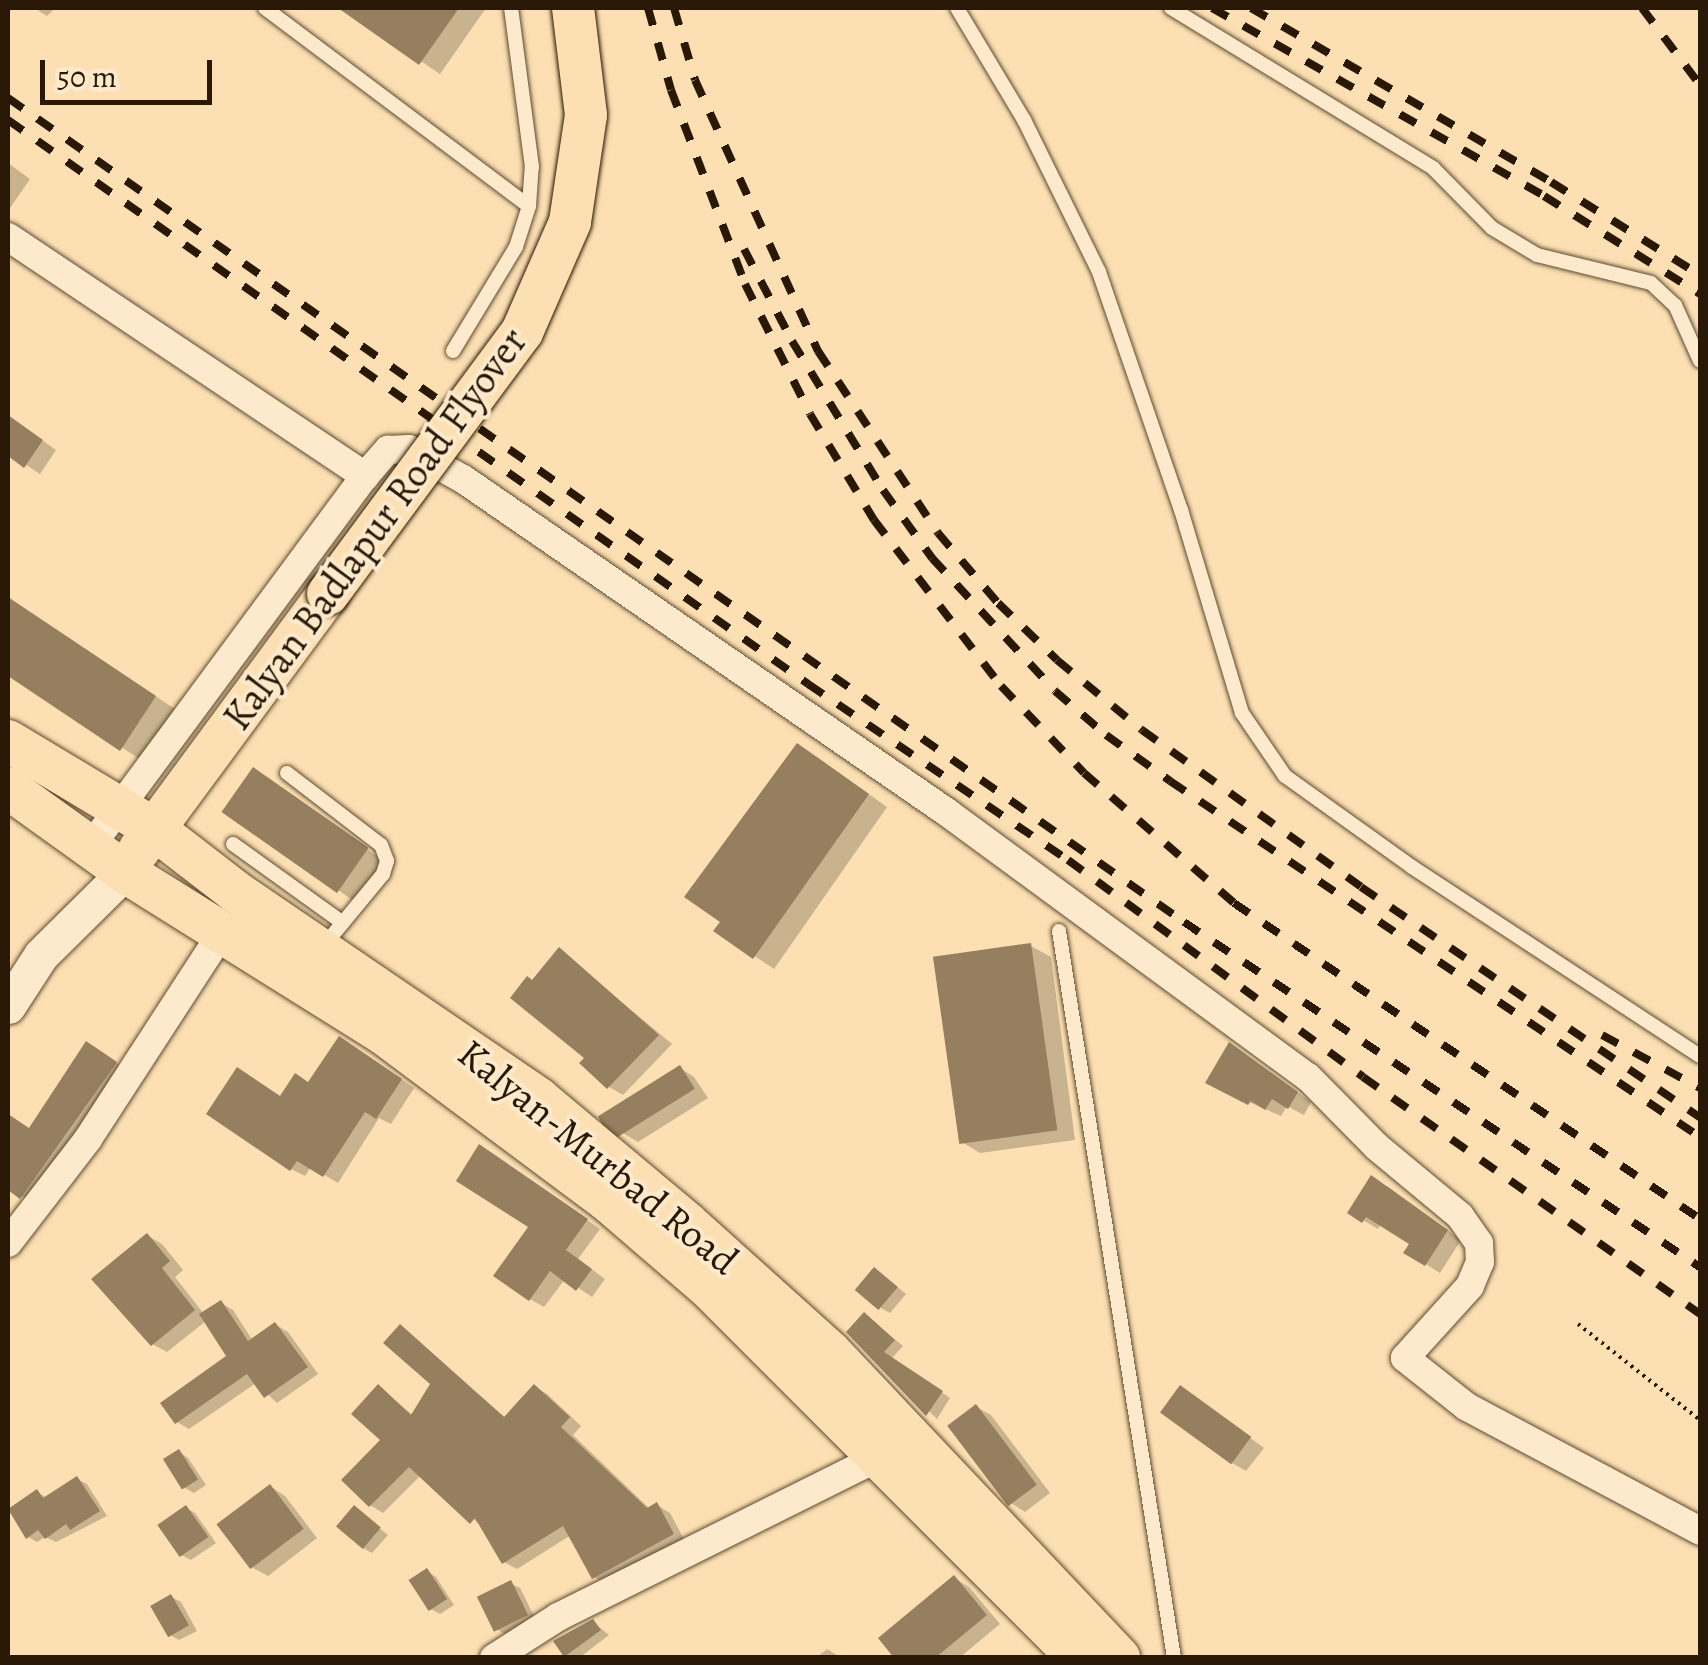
<!DOCTYPE html>
<html>
<head>
<meta charset="utf-8">
<style>
  body { margin:0 }
  #map { position:relative; width:1708px; height:1665px; overflow:hidden; background:#fcdfb2; font-family:Alegreya,serif }
  div>[style] { position:absolute }
  [style*='--x'] { left:calc(var(--x)*1px); top:calc(var(--y)*1px); width:calc(var(--w)*1px); rotate:calc(var(--a)*1deg) }
  .shadow>* { inset:0; background:#0003; transform-origin:0 0 }
  .building>* { inset:0; background:#967f5f; transform-origin:0 0 }
  .path>* { height:4px; margin-top:-2px; transform-origin:0; background:repeating-linear-gradient(90deg,#281805 0 2.5px,transparent 0 7.5px) }
  .roads { filter:drop-shadow(0 0 2px #5d4a30) drop-shadow(0 0 2px #5d4a30) }
  .service>* { height:14px; margin:-7px; padding:0 7px; transform-origin:7px; border-radius:7px; background:#fdeacd }
  .minor>* { height:28px; margin:-14px; padding:0 14px; transform-origin:14px; border-radius:14px; background:#fdeacd }
  .tertiary>* { height:35px; margin:-17.5px; padding:0 17.5px; transform-origin:17.5px; border-radius:17.5px; background:#fdeacd }
  .primary>* { height:42px; margin:-21px; padding:0 21px; transform-origin:21px; border-radius:21px; background:#fcdfb2 }
  .rail>* { height:8px; margin-top:-4px; transform-origin:0; background:repeating-linear-gradient(90deg,#281805 0 18px,transparent 0 36px) }
  .bridges { filter:drop-shadow(0 0 2px #281805) drop-shadow(0 0 2px #281805) }
  .primary-bridge>* { height:42px; margin:-21px; padding:0 21px; transform-origin:21px; border-radius:21px; background:#fcdfb2 }
  span { translate:-50% -50%; white-space:nowrap; text-align:center; line-height:1.15; -webkit-text-stroke:8px #fdeacd; paint-order:stroke }
  .street-label { font-size:40px; color:#281805 }
  .frame { position:absolute; inset:0; border:10px solid #281805; pointer-events:none }
  .scale { position:absolute; left:40px; top:60px; width:172px; height:45px; box-sizing:border-box; border:5px solid #281805; border-top:0; padding-left:12px; font-size:30px; line-height:35px; white-space:nowrap; color:#281805; -webkit-text-stroke:8px #fdeacd; paint-order:stroke }
</style>
</head>
<body>
<div id="map">
  <div class="shadow">
    <i style="clip-path:polygon(34px 8px,55px 8px,47px 16px)"></i>
    <i style="clip-path:polygon(342px 8px,486px 8px,440px 74px)"></i>
    <i style="clip-path:polygon(8px 163px,30px 179px,8px 211px)"></i>
    <i style="clip-path:polygon(8px 416px,56px 450px,40px 474px,8px 453px)"></i>
    <i style="clip-path:polygon(8px 598px,175px 709px,141px 760px,8px 673px)"></i>
    <i style="clip-path:polygon(817px 757px,887px 807px,774px 969px,717px 931px)"></i>
    <i style="left:254px;top:770px;width:162px;height:50px;rotate:35deg"></i>
    <i style="clip-path:polygon(1031px 946px,1051px 957px,1075px 1140px,980px 1153px,960px 1141px)"></i>
    <i style="clip-path:polygon(559px 950px,672px 1044px,623px 1095px,609px 1087px,534px 982px)"></i>
    <i style="clip-path:polygon(354px 1047px,414px 1088px,391px 1124px,379px 1118px,338px 1183px,311px 1167px,305px 1176px,291px 1169px,282px 1098px,310px 1085px)"></i>
    <i style="clip-path:polygon(102px 1053px,131px 1073px,37px 1206px,8px 1187px,8px 1116px,30px 1130px)"></i>
    <i style="clip-path:polygon(1244px 1054px,1311px 1102px,1304px 1115px,1287px 1106px,1281px 1116px,1223px 1091px)"></i>
    <i style="clip-path:polygon(680px 1068px,694px 1077px,708px 1098px,638px 1142px,623px 1133px)"></i>
    <i style="clip-path:polygon(494px 1155px,600px 1229px,578px 1259px,605px 1279px,592px 1297px,565px 1279px,544px 1307px,530px 1299px,531px 1227px)"></i>
    <i style="clip-path:polygon(1387px 1186px,1461px 1240px,1440px 1273px,1407px 1252px,1412px 1243px,1381px 1224px,1378px 1229px,1350px 1212px)"></i>
    <i style="clip-path:polygon(148px 1236px,162px 1244px,183px 1270px,175px 1277px,204px 1314px,221px 1303px,233px 1310px,253px 1341px,276px 1325px,288px 1332px,318px 1374px,277px 1403px,256px 1383px,189px 1429px,177px 1422px,230px 1357px,206px 1321px,167px 1352px,152px 1344px)"></i>
    <i style="clip-path:polygon(884px 1276px,906px 1294px,890px 1313px,881px 1308px)"></i>
    <i style="clip-path:polygon(865px 1315px,903px 1346px,892px 1358px,950px 1398px,937px 1419px,849px 1332px)"></i>
    <i style="clip-path:polygon(400px 1327px,506px 1418px,534px 1387px,547px 1394px,581px 1426px,573px 1435px,650px 1509px,657px 1505px,670px 1513px,685px 1541px,606px 1584px,594px 1577px,571px 1535px,517px 1569px,504px 1562px,485px 1529px,421px 1475px,383px 1513px,370px 1505px,383px 1440px,378px 1387px,414px 1416px,433px 1384px)"></i>
    <i style="clip-path:polygon(1195px 1397px,1264px 1448px,1246px 1471px,1232px 1463px)"></i>
    <i style="clip-path:polygon(976px 1407px,991px 1415px,1050px 1493px,1025px 1512px,1011px 1503px)"></i>
    <i style="clip-path:polygon(179px 1452px,188px 1458px,206px 1485px,194px 1493px,185px 1488px)"></i>
    <i style="clip-path:polygon(77px 1479px,87px 1484px,107px 1516px,56px 1542px,45px 1537px,37px 1542px,28px 1537px,37px 1492px,47px 1498px)"></i>
    <i style="clip-path:polygon(271px 1487px,285px 1496px,317px 1538px,268px 1576px,253px 1568px)"></i>
    <i style="clip-path:polygon(186px 1508px,195px 1513px,216px 1543px,191px 1560px,181px 1555px)"></i>
    <i style="clip-path:polygon(355px 1508px,388px 1535px,372px 1553px,363px 1548px)"></i>
    <i style="clip-path:polygon(427px 1571px,436px 1577px,454px 1605px,440px 1614px,431px 1609px)"></i>
    <i style="clip-path:polygon(954px 1578px,969px 1587px,1000px 1624px,959px 1658px,897px 1658px)"></i>
    <i style="clip-path:polygon(510px 1583px,520px 1588px,536px 1620px,506px 1635px,497px 1629px)"></i>
    <i style="clip-path:polygon(171px 1597px,181px 1602px,197px 1631px,179px 1640px,170px 1635px)"></i>
    <i style="clip-path:polygon(593px 1622px,609px 1635px,579px 1658px,566px 1655px)"></i>
    <i style="clip-path:polygon(827px 1649px,841px 1658px,816px 1658px)"></i>
  </div>
  <div class="building">
    <i style="clip-path:polygon(338px 8px,459px 8px,419px 65px)"></i>
    <i style="clip-path:polygon(8px 415px,43px 440px,24px 468px,8px 456px)"></i>
    <i style="clip-path:polygon(8px 597px,156px 696px,120px 751px,8px 676px)"></i>
    <i style="clip-path:polygon(797px 743px,869px 794px,753px 959px,713px 931px,720px 922px,684px 897px)"></i>
    <i style="left:253px;top:767px;width:141px;height:55px;rotate:35deg"></i>
    <i style="left:1031px;top:943px;width:189px;height:99px;rotate:82deg"></i>
    <i style="clip-path:polygon(559px 947px,659px 1035px,607px 1089px,579px 1063px,584px 1058px,510px 998px,527px 976px,532px 980px)"></i>
    <i style="clip-path:polygon(339px 1036px,402px 1079px,376px 1119px,365px 1112px,323px 1177px,297px 1161px,290px 1171px,206px 1114px,237px 1067px,280px 1096px,295px 1073px,308px 1082px)"></i>
    <i style="clip-path:polygon(86px 1041px,117px 1062px,20px 1199px,8px 1190px,8px 1114px,29px 1128px)"></i>
    <i style="clip-path:polygon(1229px 1042px,1298px 1092px,1288px 1109px,1272px 1099px,1265px 1110px,1251px 1101px,1248px 1105px,1205px 1083px)"></i>
    <i style="left:680px;top:1065px;width:28px;height:97px;rotate:58deg"></i>
    <i style="clip-path:polygon(479px 1144px,588px 1219px,566px 1250px,592px 1269px,576px 1291px,550px 1271px,529px 1301px,493px 1276px,528px 1227px,456px 1181px)"></i>
    <i style="clip-path:polygon(1371px 1175px,1448px 1230px,1425px 1266px,1403px 1253px,1409px 1244px,1366px 1217px,1362px 1223px,1347px 1213px)"></i>
    <i style="clip-path:polygon(147px 1233px,170px 1261px,162px 1268px,195px 1310px,151px 1346px,91px 1279px)"></i>
    <i style="left:874px;top:1267px;width:31px;height:30px;rotate:40deg"></i>
    <i style="clip-path:polygon(221px 1300px,248px 1341px,275px 1322px,308px 1367px,264px 1398px,247px 1374px,175px 1424px,160px 1403px,226px 1356px,199px 1314px)"></i>
    <i style="clip-path:polygon(864px 1312px,895px 1340px,884px 1352px,943px 1391px,926px 1416px,846px 1332px)"></i>
    <i style="clip-path:polygon(400px 1324px,504px 1417px,534px 1384px,570px 1417px,561px 1427px,647px 1508px,657px 1502px,674px 1534px,592px 1579px,563px 1526px,502px 1564px,475px 1518px,470px 1524px,409px 1467px,369px 1507px,341px 1480px,380px 1440px,351px 1414px,378px 1384px,411px 1415px,430px 1384px,383px 1343px)"></i>
    <i style="left:1180px;top:1385px;width:88px;height:34px;rotate:36deg"></i>
    <i style="left:976px;top:1404px;width:101px;height:36px;rotate:53deg"></i>
    <i style="left:179px;top:1449px;width:36px;height:19px;rotate:58deg"></i>
    <i style="clip-path:polygon(77px 1476px,100px 1511px,70px 1530px,66px 1524px,45px 1539px,38px 1530px,26px 1539px,8px 1509px,37px 1489px,43px 1498px)"></i>
    <i style="left:270px;top:1484px;width:56px;height:67px;rotate:53deg"></i>
    <i style="left:186px;top:1505px;width:39px;height:35px;rotate:55deg"></i>
    <i style="left:354px;top:1505px;width:35px;height:28px;rotate:40deg"></i>
    <i style="left:427px;top:1568px;width:37px;height:22px;rotate:57deg"></i>
    <i style="clip-path:polygon(954px 1575px,987px 1615px,935px 1658px,894px 1658px,878px 1638px)"></i>
    <i style="left:511px;top:1580px;width:39px;height:38px;rotate:64deg"></i>
    <i style="left:171px;top:1594px;width:36px;height:24px;rotate:60deg"></i>
    <i style="clip-path:polygon(593px 1619px,601px 1630px,564px 1657px,553px 1641px)"></i>
  </div>
  <div class="path">
    <i style="--x:1578;--y:1324;--w:155;--a:38.2"></i>
  </div>
  <div class="roads">
    <div class="service">
      <i style="--x:265;--y:8;--w:330;--a:36.9"></i>
      <i style="--x:957;--y:8;--w:131;--a:59.1"></i>
      <i style="--x:1024;--y:120;--w:169;--a:63.7"></i>
      <i style="--x:1099;--y:272;--w:252;--a:71"></i>
      <i style="--x:1181;--y:510;--w:212;--a:73.3"></i>
      <i style="--x:1242;--y:713;--w:76;--a:55.7"></i>
      <i style="--x:1285;--y:776;--w:156;--a:35.6"></i>
      <i style="--x:1412;--y:867;--w:344;--a:33.3"></i>
      <i style="--x:1171;--y:8;--w:307;--a:31.4"></i>
      <i style="--x:1433;--y:168;--w:84;--a:45.5"></i>
      <i style="--x:1492;--y:228;--w:52;--a:31"></i>
      <i style="--x:1537;--y:255;--w:117;--a:13.8"></i>
      <i style="--x:1651;--y:283;--w:33;--a:43"></i>
      <i style="--x:1675;--y:305;--w:61;--a:65.9"></i>
      <i style="--x:453;--y:351;--w:122;--a:-58.8"></i>
      <i style="--x:516;--y:247;--w:43;--a:-72.4"></i>
      <i style="--x:529;--y:206;--w:39;--a:-86"></i>
      <i style="--x:532;--y:167;--w:160;--a:-97.5"></i>
      <i style="--x:287;--y:773;--w:118;--a:37.5"></i>
      <i style="--x:381;--y:845;--w:17;--a:69"></i>
      <i style="--x:387;--y:861;--w:14;--a:107"></i>
      <i style="--x:383;--y:874;--w:96;--a:129.5"></i>
      <i style="--x:233;--y:844;--w:135;--a:35.7"></i>
      <i style="--x:1059;--y:931;--w:736;--a:81.01"></i>
    </div>
    <div class="minor">
      <i style="--x:8;--y:237;--w:430;--a:33.8"></i>
      <i style="--x:91;--y:846;--w:460;--a:-53.5"></i>
      <i style="--x:365;--y:476;--w:35;--a:-49"></i>
      <i style="--x:388;--y:450;--w:21;--a:-3"></i>
      <i style="--x:409;--y:449;--w:62;--a:29.1"></i>
      <i style="--x:463;--y:479;--w:589;--a:34.55"></i>
      <i style="--x:948;--y:813;--w:446;--a:36.3"></i>
      <i style="--x:1308;--y:1077;--w:98;--a:45.4"></i>
      <i style="--x:1377;--y:1147;--w:108;--a:39.7"></i>
      <i style="--x:1460;--y:1216;--w:33;--a:55"></i>
      <i style="--x:1479;--y:1243;--w:19;--a:87"></i>
      <i style="--x:1480;--y:1262;--w:26;--a:113"></i>
      <i style="--x:1470;--y:1286;--w:97;--a:132.1"></i>
      <i style="--x:1405;--y:1358;--w:79;--a:38.3"></i>
      <i style="--x:1467;--y:1407;--w:264;--a:28"></i>
      <i style="--x:8;--y:1243;--w:131;--a:-52.4"></i>
      <i style="--x:88;--y:1139;--w:246;--a:-57"></i>
      <i style="--x:494;--y:1658;--w:76;--a:-32.6"></i>
      <i style="--x:558;--y:1617;--w:361;--a:-26.5"></i>
    </div>
    <div class="tertiary">
      <i style="--x:8;--y:1006;--w:61;--a:-57.1"></i>
      <i style="--x:41;--y:955;--w:118;--a:-44.7"></i>
    </div>
    <div class="primary">
      <i style="--x:8;--y:741;--w:169;--a:31"></i>
      <i style="--x:153;--y:828;--w:105;--a:37.6"></i>
      <i style="--x:236;--y:892;--w:367;--a:34.3"></i>
      <i style="--x:539;--y:1099;--w:194;--a:40"></i>
      <i style="--x:688;--y:1224;--w:191;--a:42"></i>
      <i style="--x:830;--y:1352;--w:421;--a:46.6"></i>
      <i style="--x:8;--y:788;--w:144;--a:35.7"></i>
      <i style="--x:125;--y:872;--w:305;--a:32"></i>
      <i style="--x:384;--y:1034;--w:278;--a:36.7"></i>
      <i style="--x:607;--y:1200;--w:135;--a:40.8"></i>
      <i style="--x:709;--y:1288;--w:523;--a:45"></i>
      <i style="--x:139;--y:850;--w:318;--a:-53.6"></i>
    </div>
  </div>
  <div class="rail">
    <i style="--x:648;--y:8;--w:85;--a:74.3"></i>
    <i style="--x:671;--y:90;--w:208;--a:69.1"></i>
    <i style="--x:745;--y:284;--w:145;--a:63.4"></i>
    <i style="--x:810;--y:414;--w:124;--a:58.9"></i>
    <i style="--x:874;--y:520;--w:209;--a:52.6"></i>
    <i style="--x:1001;--y:686;--w:120;--a:46.3"></i>
    <i style="--x:1084;--y:773;--w:198;--a:40.9"></i>
    <i style="--x:1234;--y:903;--w:563;--a:34.14"></i>
    <i style="--x:674;--y:8;--w:75;--a:73.7"></i>
    <i style="--x:695;--y:80;--w:298;--a:65.6"></i>
    <i style="--x:818;--y:351;--w:218;--a:56.6"></i>
    <i style="--x:938;--y:533;--w:92;--a:49.4"></i>
    <i style="--x:998;--y:603;--w:82;--a:44"></i>
    <i style="--x:1057;--y:660;--w:110;--a:39.5"></i>
    <i style="--x:1142;--y:730;--w:269;--a:35.6"></i>
    <i style="--x:1361;--y:887;--w:410;--a:34.2"></i>
    <i style="--x:1212;--y:8;--w:382;--a:29.5"></i>
    <i style="--x:1544;--y:196;--w:184;--a:32.1"></i>
    <i style="--x:1251;--y:8;--w:347;--a:30.1"></i>
    <i style="--x:1551;--y:182;--w:176;--a:32"></i>
    <i style="--x:1642;--y:8;--w:96;--a:53"></i>
    <i style="--x:8;--y:98;--w:1436;--a:35.02"></i>
    <i style="--x:1184;--y:922;--w:621;--a:33.77"></i>
    <i style="--x:8;--y:120;--w:979;--a:35.18"></i>
    <i style="--x:808;--y:684;--w:314;--a:34.1"></i>
    <i style="--x:1068;--y:860;--w:366;--a:36.3"></i>
    <i style="--x:1363;--y:1077;--w:412;--a:35.1"></i>
    <i style="--x:744;--y:249;--w:104;--a:62.4"></i>
    <i style="--x:792;--y:341;--w:175;--a:58.6"></i>
    <i style="--x:883;--y:490;--w:84;--a:54.2"></i>
    <i style="--x:932;--y:558;--w:181;--a:47.2"></i>
    <i style="--x:1055;--y:691;--w:67;--a:40.8"></i>
    <i style="--x:1106;--y:735;--w:79;--a:35.7"></i>
    <i style="--x:1170;--y:781;--w:638;--a:33.89"></i>
    <i style="--x:1602;--y:1035;--w:111;--a:28.4"></i>
  </div>
  <div class="bridges">
    <div class="primary-bridge">
      <i style="--x:328;--y:594;--w:326;--a:-53.5"></i>
      <i style="--x:522;--y:332;--w:120;--a:-66.4"></i>
      <i style="--x:570;--y:222;--w:108;--a:-81.5"></i>
      <i style="--x:586;--y:115;--w:108;--a:-96.9"></i>
    </div>
  </div>
  <div class="street-label">
    <span style="left:375px;top:529px;rotate:-54deg">Kalyan Badlapur Road Flyover</span>
    <span style="left:598px;top:1157px;rotate:39deg">Kalyan-Murbad Road</span>
  </div>
  <div class="frame"></div>
  <div class="scale">50 m</div>
</div>
</body>
</html>
